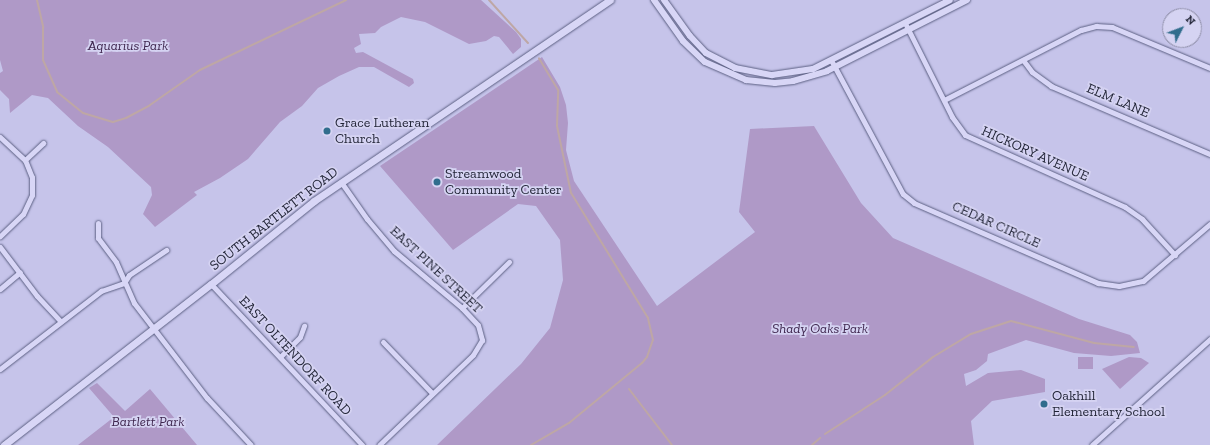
<!DOCTYPE html>
<html>
<head>
<meta charset="utf-8">
<style>
  body { margin:0 }
  #map { position:relative; width:1210px; height:445px; overflow:hidden; background:#c6c4ea; font-family:"Zilla Slab",serif }
  div>[style] { position:absolute }
  [style*='--x'] { left:calc(var(--x)*1px); top:calc(var(--y)*1px); width:calc(var(--w)*1px); rotate:calc(var(--a)*1deg) }
  .green>* { inset:0; background:#af99c7; transform-origin:0 0 }
  .stream>* { height:2px; margin:-1px; padding:0 1px; transform-origin:1px; border-radius:1px; background:#bea7a5 }
  .roads { filter:drop-shadow(0 0 1px #5c6083) drop-shadow(0 0 1px #5c6083) }
  .minor>* { height:5px; margin:-2.5px; padding:0 2.5px; transform-origin:2.5px; border-radius:2.5px; background:#d8d6f6 }
  .tertiary>* { height:6px; margin:-3px; padding:0 3px; transform-origin:3px; border-radius:3px; background:#d8d6f6 }
  .secondary>* { height:7px; margin:-3.5px; padding:0 3.5px; transform-origin:3.5px; border-radius:3.5px; background:#d8d6f6 }
  .dots>* { width:11px; height:11px; translate:-50% -50%; box-sizing:border-box; border:2px solid #d5d3f2; border-radius:50% }
  span { translate:-50% -50%; white-space:nowrap; text-align:center; line-height:1.15; -webkit-text-stroke:3.5px #d5d3f2; paint-order:stroke }
  .park-label { font-size:14px; color:#3f274f; font-style:italic }
  .street-label { font-size:14px; color:#1f2234 }
  .poi-label { font-size:14px; color:#1f2234 }
  .left { translate:0 -50%; text-align:left }
  .north { position:absolute; left:1162px; top:8px; width:40px; height:40px; box-sizing:border-box; background:#d5d3f2; border:1px solid #8c8ca6; border-radius:50%; rotate:48deg; font-size:11px; font-weight:700; line-height:16px; text-align:center; color:#1f2234 }
  .north::after { content:''; display:block; margin:auto; width:14px; height:18px; background:#316d8d; clip-path:polygon(50% 0,100% 100%,50% 72%,0 100%) }
</style>
</head>
<body>
<div id="map">
  <div class="green">
    <i style="clip-path:polygon(0 0,481px 0,516px 32px,521px 39px,521px 47px,513px 54px,499px 37px,494px 36px,486px 41px,469px 44px,425px 22px,401px 17px,381px 27px,375px 33px,359px 34px,361px 44px,354px 48px,356px 53px,363px 52px,413px 79px,414px 83px,409px 87px,374px 67px,359px 67px,339px 76px,318px 88px,302px 106px,280px 122px,248px 159px,220px 178px,194px 192px,197px 195px,155px 227px,143px 214px,152px 195px,151px 187px,108px 147px,78px 126px,48px 98px,32px 95px,10px 113px,9px 99px,0 90px,0 73px,3px 71px,0 60px)"></i>
    <i style="clip-path:polygon(542px 57px,560px 87px,566px 105px,568px 123px,566px 150px,574px 181px,657px 306px,755px 232px,739px 212px,750px 129px,814px 126px,861px 203px,893px 238px,1079px 319px,1130px 335px,1137px 342px,1140px 353px,1111px 356px,1074px 353px,1026px 340px,988px 354px,987px 361px,976px 370px,964px 374px,966px 386px,988px 373px,1021px 370px,1045px 379px,1045px 392px,992px 401px,971px 421px,974px 445px,437px 445px,521px 364px,550px 328px,563px 280px,560px 240px,536px 206px,518px 204px,453px 250px,380px 166px)"></i>
    <i style="left:1078px;top:357px;width:15px;height:12px"></i>
    <i style="clip-path:polygon(1129px 357px,1141px 358px,1149px 363px,1120px 389px,1102px 369px)"></i>
    <i style="clip-path:polygon(97px 383px,125px 411px,150px 389px,197px 445px,78px 445px,114px 417px,89px 388px)"></i>
  </div>
  <div class="stream">
    <i style="--x:37;--y:0;--w:28;--a:77"></i>
    <i style="--x:43;--y:27;--w:33;--a:90"></i>
    <i style="--x:43;--y:60;--w:35;--a:66"></i>
    <i style="--x:57;--y:92;--w:33;--a:39"></i>
    <i style="--x:83;--y:113;--w:31;--a:17"></i>
    <i style="--x:113;--y:122;--w:14;--a:-17"></i>
    <i style="--x:126;--y:118;--w:27;--a:-28"></i>
    <i style="--x:150;--y:105;--w:61;--a:-35"></i>
    <i style="--x:200;--y:70;--w:162;--a:-25.6"></i>
    <i style="--x:489;--y:0;--w:58;--a:47.8"></i>
    <i style="--x:629;--y:389;--w:71;--a:52.5"></i>
    <i style="--x:825;--y:434;--w:72;--a:-33"></i>
    <i style="--x:885;--y:395;--w:61;--a:-38.4"></i>
    <i style="--x:933;--y:357;--w:44;--a:-31.2"></i>
    <i style="--x:971;--y:334;--w:42;--a:-18"></i>
    <i style="--x:1011;--y:321;--w:86;--a:14.8"></i>
    <i style="--x:1094;--y:343;--w:40;--a:5.7"></i>
    <i style="--x:531;--y:445;--w:44;--a:-30.1"></i>
    <i style="--x:569;--y:423;--w:94;--a:-39.4"></i>
    <i style="--x:642;--y:363;--w:8;--a:-50"></i>
    <i style="--x:647;--y:357;--w:18;--a:-71"></i>
    <i style="--x:653;--y:340;--w:23;--a:-103"></i>
    <i style="--x:648;--y:318;--w:147;--a:-121.6"></i>
    <i style="--x:571;--y:193;--w:68;--a:-101.8"></i>
    <i style="--x:557;--y:126;--w:36;--a:-88"></i>
    <i style="--x:558;--y:90;--w:37;--a:-121"></i>
    <i style="--x:812;--y:445;--w:11;--a:-41"></i>
  </div>
  <div class="roads">
    <div class="minor">
      <i style="--x:905;--y:23;--w:105;--a:63.4"></i>
      <i style="--x:952;--y:117;--w:22;--a:54"></i>
      <i style="--x:965;--y:135;--w:175;--a:24.2"></i>
      <i style="--x:1125;--y:207;--w:21;--a:35"></i>
      <i style="--x:1142;--y:219;--w:49;--a:47.5"></i>
      <i style="--x:831;--y:60;--w:152;--a:61.8"></i>
      <i style="--x:903;--y:194;--w:14;--a:39"></i>
      <i style="--x:914;--y:203;--w:201;--a:23.5"></i>
      <i style="--x:1098;--y:283;--w:21;--a:8"></i>
      <i style="--x:1119;--y:286;--w:25;--a:-12"></i>
      <i style="--x:1143;--y:281;--w:88;--a:-40.4"></i>
      <i style="--x:1023;--y:60;--w:15;--a:53"></i>
      <i style="--x:1032;--y:72;--w:24;--a:36"></i>
      <i style="--x:1051;--y:86;--w:173;--a:23.2"></i>
      <i style="--x:944;--y:100;--w:154;--a:-27.1"></i>
      <i style="--x:1081;--y:30;--w:16;--a:-15"></i>
      <i style="--x:1096;--y:26;--w:16;--a:4"></i>
      <i style="--x:1112;--y:27;--w:106;--a:22.7"></i>
      <i style="--x:0;--y:137;--w:34;--a:43"></i>
      <i style="--x:25;--y:160;--w:18;--a:68"></i>
      <i style="--x:32;--y:177;--w:18;--a:90"></i>
      <i style="--x:32;--y:195;--w:21;--a:115"></i>
      <i style="--x:23;--y:214;--w:32;--a:136"></i>
      <i style="--x:25;--y:160;--w:25;--a:-43"></i>
      <i style="--x:341;--y:182;--w:45;--a:54.9"></i>
      <i style="--x:367;--y:219;--w:42;--a:49.8"></i>
      <i style="--x:394;--y:251;--w:89;--a:40"></i>
      <i style="--x:462;--y:308;--w:23;--a:47"></i>
      <i style="--x:478;--y:325;--w:16;--a:75"></i>
      <i style="--x:482;--y:340;--w:17;--a:121"></i>
      <i style="--x:473;--y:355;--w:130;--a:136.2"></i>
      <i style="--x:98;--y:223;--w:15;--a:90"></i>
      <i style="--x:98;--y:238;--w:30;--a:53"></i>
      <i style="--x:116;--y:262;--w:45;--a:66.3"></i>
      <i style="--x:134;--y:303;--w:120;--a:52.5"></i>
      <i style="--x:207;--y:398;--w:64;--a:46.9"></i>
      <i style="--x:0;--y:247;--w:61;--a:52.9"></i>
      <i style="--x:37;--y:296;--w:34;--a:47"></i>
      <i style="--x:211;--y:284;--w:221;--a:46.8"></i>
      <i style="--x:0;--y:289;--w:26;--a:-40"></i>
      <i style="--x:462;--y:308;--w:66;--a:-44.4"></i>
      <i style="--x:383;--y:342;--w:71;--a:46.1"></i>
      <i style="--x:280;--y:357;--w:28;--a:-45"></i>
      <i style="--x:300;--y:337;--w:12;--a:-70"></i>
      <i style="--x:0;--y:369;--w:128;--a:-37.7"></i>
      <i style="--x:101;--y:291;--w:24;--a:-19"></i>
      <i style="--x:124;--y:283;--w:9;--a:-58"></i>
      <i style="--x:129;--y:275;--w:45;--a:-34"></i>
      <i style="--x:1092;--y:445;--w:159;--a:-41.9"></i>
    </div>
    <div class="tertiary">
      <i style="--x:654;--y:0;--w:50;--a:54.7"></i>
      <i style="--x:683;--y:41;--w:30;--a:44"></i>
      <i style="--x:705;--y:62;--w:45;--a:23.7"></i>
      <i style="--x:746;--y:80;--w:29;--a:6"></i>
      <i style="--x:775;--y:83;--w:18;--a:-6"></i>
      <i style="--x:793;--y:81;--w:35;--a:-16"></i>
      <i style="--x:827;--y:71;--w:157;--a:-26.9"></i>
      <i style="--x:664;--y:0;--w:44;--a:54.2"></i>
      <i style="--x:690;--y:36;--w:23;--a:47"></i>
      <i style="--x:706;--y:53;--w:33;--a:27"></i>
      <i style="--x:735;--y:68;--w:38;--a:11"></i>
      <i style="--x:772;--y:75;--w:41;--a:-8.3"></i>
      <i style="--x:813;--y:69;--w:153;--a:-26.7"></i>
    </div>
    <div class="secondary">
      <i style="--x:4;--y:445;--w:262;--a:-37.9"></i>
      <i style="--x:211;--y:284;--w:132;--a:-38.9"></i>
      <i style="--x:314;--y:201;--w:358;--a:-34.2"></i>
    </div>
  </div>
  <div class="dots">
    <i style="left:327px;top:131px;background:#316d8d"></i>
    <i style="left:437px;top:182px;background:#316d8d"></i>
    <i style="left:1044px;top:404px;background:#316d8d"></i>
  </div>
  <div class="park-label">
    <span style="left:128px;top:46px">Aquarius Park</span>
    <span style="left:820px;top:329px">Shady Oaks Park</span>
    <span style="left:148px;top:422px">Bartlett Park</span>
  </div>
  <div class="street-label">
    <span style="left:1118px;top:101px;rotate:23deg">ELM LANE</span>
    <span style="left:1035px;top:154px;rotate:24deg">HICKORY AVENUE</span>
    <span style="left:274px;top:219px;rotate:-38deg">SOUTH BARTLETT ROAD</span>
    <span style="left:996px;top:225px;rotate:24deg">CEDAR CIRCLE</span>
    <span style="left:436px;top:270px;rotate:43deg">EAST PINE STREET</span>
    <span style="left:295px;top:356px;rotate:47deg">EAST OLTENDORF ROAD</span>
  </div>
  <div class="poi-label">
    <span class="left" style="left:335px;top:131px">Grace Lutheran<br>Church</span>
    <span class="left" style="left:445px;top:182px">Streamwood<br>Community Center</span>
    <span class="left" style="left:1052px;top:404px">Oakhill<br>Elementary School</span>
  </div>
  <div class="north">N</div>
</div>
</body>
</html>
